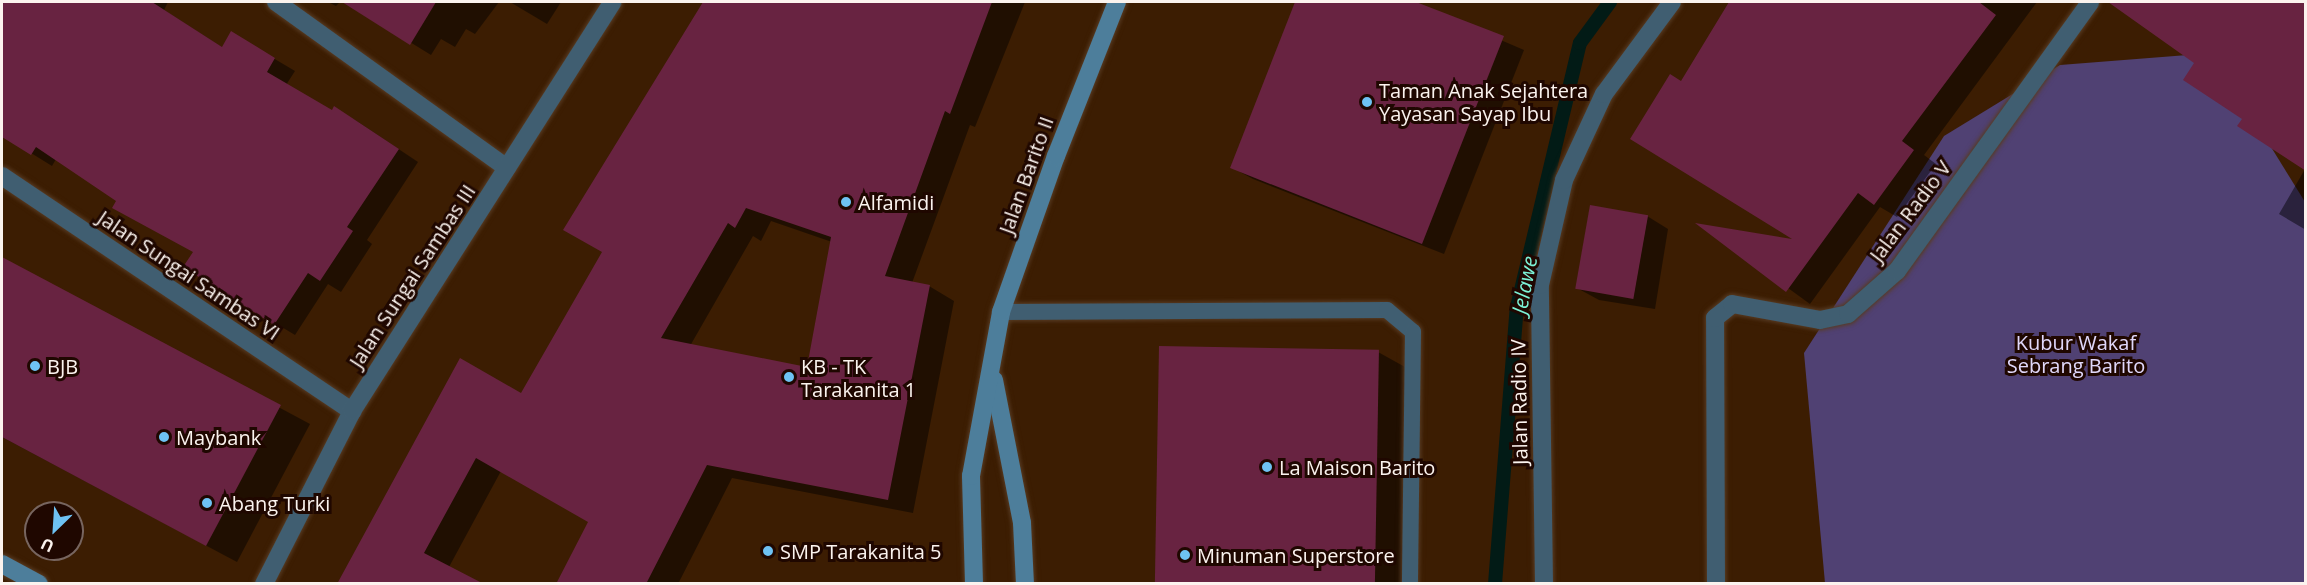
<!DOCTYPE html>
<html>
<head>
<meta charset="utf-8">
<style>
  body { margin:0 }
  #map { position:relative; width:2307px; height:585px; overflow:hidden; background:#3c1d02; font-family:"Open Sans",sans-serif }
  div>[style] { position:absolute }
  [style*='--x'] { left:calc(var(--x)*1px); top:calc(var(--y)*1px); width:calc(var(--w)*1px); rotate:calc(var(--a)*1deg) }
  .green>* { inset:0; background:#504173 }
  .shadow>* { inset:0; background:#0007 }
  .stream>* { height:14px; margin:-7px; padding:0 7px; transform-origin:7px; border-radius:7px; background:#021b16 }
  .building>* { inset:0; background:#682341; transform-origin:0 0 }
  .roads { filter:drop-shadow(0 0 2px #573b23) drop-shadow(0 0 2px #573b23) }
  .lane>* { height:16px; margin:-8px; padding:0 8px; transform-origin:8px; border-radius:8px; background:#405e71 }
  .street>* { height:18px; margin:-9px; padding:0 9px; transform-origin:9px; border-radius:9px; background:#405e71 }
  .secondary>* { height:18px; margin:-9px; padding:0 9px; transform-origin:9px; border-radius:9px; background:#4d7e9b }
  .dots>* { width:16px; height:16px; translate:-50% -50%; box-sizing:border-box; border:3px solid #1f0700; border-radius:50% }
  span { translate:-50% -50%; white-space:nowrap; text-align:center; line-height:1.15; -webkit-text-stroke:6px #1f0700; paint-order:stroke }
  .poi-label { font-size:20px; color:#fbf3ee }
  .left { translate:0 -50%; text-align:left }
  .street-label { font-size:20px; color:#fbf3ee }
  .park-label { font-size:20px; color:#e0d8fa }
  .water-label { font-size:21px; color:#7cf2d6; font-style:italic }
  .frame { position:absolute; inset:0; border:3px solid #fbf3ee; pointer-events:none }
  .north { position:absolute; left:24px; top:501px; width:60px; height:60px; box-sizing:border-box; background:#1f0700; border:2px solid #77655f; border-radius:50%; rotate:205deg; font-size:16px; font-weight:700; line-height:24px; text-align:center; color:#fbf3ee }
  .north::after { content:''; display:block; margin:auto; width:21px; height:27px; background:#6ec2f3; clip-path:polygon(50% 0,100% 100%,50% 72%,0 100%) }
</style>
</head>
<body>
<div id="map">
  <div class="green">
    <i style="clip-path:polygon(2213px 53px,2305px 202px,2305px 583px,1825px 583px,1804px 353px,1944px 136px,2060px 65px)"></i>
  </div>
  <div class="shadow">
    <i style="clip-path:polygon(2px 2px,168px 2px,164px 10px,223px 48px,231px 33px,295px 71px,286px 85px,332px 112px,355px 120px,418px 162px,367px 240px,372px 244px,341px 292px,328px 284px,295px 335px,275px 323px,195px 252px,56px 159px,52px 166px,2px 135px)"></i>
    <i style="clip-path:polygon(328px 2px,340px 2px,336px 6px)"></i>
    <i style="clip-path:polygon(345px 2px,499px 2px,475px 34px,466px 29px,455px 47px,441px 39px,431px 55px)"></i>
    <i style="clip-path:polygon(510px 2px,561px 2px,547px 24px)"></i>
    <i style="clip-path:polygon(evenodd,705px 2px,1025px 2px,975px 127px,970px 125px,912px 283px,929px 286px,954px 301px,913px 513px,732px 478px,678px 584px,558px 584px,590px 521px,501px 471px,449px 567px,339px 584px,521px 395px,604px 251px,565px 229px,705px 2px,771px 221px,832px 242px,808px 368px,690px 346px,753px 236px,761px 241px,771px 221px)"></i>
    <i style="clip-path:polygon(1296px 2px,1412px 2px,1524px 50px,1444px 254px,1253px 179px,1231px 167px)"></i>
    <i style="clip-path:polygon(1731px 2px,2037px 2px,1924px 155px,1936px 164px,1897px 217px,1880px 207px,1810px 304px,1701px 225px,1799px 242px,1681px 83px)"></i>
    <i style="clip-path:polygon(2111px 2px,2306px 2px,2306px 230px,2279px 214px,2305px 169px,2244px 119px,2196px 62px)"></i>
    <i style="clip-path:polygon(1647px 216px,1668px 229px,1655px 309px,1599px 300px,1577px 288px)"></i>
    <i style="clip-path:polygon(2px 259px,310px 424px,237px 562px,2px 437px)"></i>
    <i style="clip-path:polygon(1378px 352px,1414px 372px,1410px 584px,1157px 584px)"></i>
  </div>
  <div class="stream">
    <i style="--x:1495;--y:584;--w:278;--a:-85.5"></i>
    <i style="--x:1517;--y:307;--w:271;--a:-76.6"></i>
    <i style="--x:1580;--y:43;--w:51;--a:-53.8"></i>
  </div>
  <div class="building">
    <i style="clip-path:polygon(2px 2px,152px 2px,222px 47px,231px 31px,275px 58px,267px 72px,332px 110px,334px 106px,399px 149px,347px 227px,353px 231px,320px 281px,308px 273px,274px 325px,183px 267px,193px 252px,112px 208px,116px 201px,36px 147px,31px 155px,2px 137px)"></i>
    <i style="clip-path:polygon(342px 2px,436px 2px,410px 45px)"></i>
    <i style="clip-path:polygon(evenodd,703px 2px,992px 2px,950px 114px,945px 111px,885px 276px,930px 285px,888px 500px,707px 465px,646px 584px,556px 584px,588px 522px,476px 458px,424px 553px,484px 584px,337px 584px,460px 358px,521px 393px,602px 252px,563px 230px,703px 2px,746px 208px,831px 237px,807px 367px,661px 338px,728px 223px,735px 228px,746px 208px)"></i>
    <i style="clip-path:polygon(1295px 2px,1416px 2px,1504px 36px,1422px 244px,1230px 168px)"></i>
    <i style="clip-path:polygon(1729px 2px,1979px 2px,1996px 15px,1902px 141px,1914px 150px,1874px 205px,1858px 193px,1786px 292px,1695px 223px,1792px 239px,1630px 139px,1670px 74px,1681px 81px)"></i>
    <i style="clip-path:polygon(2108px 2px,2306px 2px,2306px 171px,2237px 126px,2242px 119px,2183px 80px,2194px 63px)"></i>
    <i style="left:1590px;top:205px;width:59px;height:85px;rotate:10deg"></i>
    <i style="clip-path:polygon(2px 257px,281px 405px,206px 546px,2px 437px)"></i>
    <i style="left:1159px;top:346px;width:220px;height:238px;rotate:1deg"></i>
  </div>
  <div class="roads">
    <div class="lane">
      <i style="--x:1001;--y:312;--w:386;--a:-0.3"></i>
      <i style="--x:1387;--y:310;--w:34;--a:40"></i>
      <i style="--x:1413;--y:332;--w:252;--a:90.7"></i>
    </div>
    <div class="street">
      <i style="--x:276;--y:2;--w:284;--a:35.7"></i>
      <i style="--x:2;--y:176;--w:422;--a:33.9"></i>
      <i style="--x:264;--y:584;--w:194;--a:-63"></i>
      <i style="--x:352;--y:411;--w:485;--a:-57.5"></i>
      <i style="--x:1544;--y:584;--w:299;--a:-90.8"></i>
      <i style="--x:1540;--y:285;--w:108;--a:-77.1"></i>
      <i style="--x:1564;--y:180;--w:95;--a:-65.1"></i>
      <i style="--x:1604;--y:94;--w:114;--a:-53.5"></i>
      <i style="--x:1716;--y:584;--w:266;--a:-90.2"></i>
      <i style="--x:1715;--y:318;--w:22;--a:-39"></i>
      <i style="--x:1732;--y:304;--w:89;--a:10.3"></i>
      <i style="--x:1820;--y:320;--w:29;--a:-12"></i>
      <i style="--x:1848;--y:314;--w:65;--a:-41.3"></i>
      <i style="--x:1897;--y:271;--w:331;--a:-54.3"></i>
    </div>
    <div class="secondary">
      <i style="--x:994;--y:380;--w:146;--a:78.9"></i>
      <i style="--x:1022;--y:523;--w:61;--a:87.2"></i>
      <i style="--x:2;--y:564;--w:42;--a:28.4"></i>
      <i style="--x:974;--y:584;--w:108;--a:-91.6"></i>
      <i style="--x:971;--y:476;--w:167;--a:-79.6"></i>
      <i style="--x:1001;--y:312;--w:165;--a:-70.6"></i>
      <i style="--x:1056;--y:156;--w:166;--a:-68.4"></i>
    </div>
  </div>
  <div class="dots">
    <i style="left:1367px;top:102px;background:#6ec2f3"></i>
    <i style="left:846px;top:202px;background:#6ec2f3"></i>
    <i style="left:35px;top:366px;background:#6ec2f3"></i>
    <i style="left:789px;top:377px;background:#6ec2f3"></i>
    <i style="left:164px;top:437px;background:#6ec2f3"></i>
    <i style="left:1267px;top:467px;background:#6ec2f3"></i>
    <i style="left:207px;top:503px;background:#6ec2f3"></i>
    <i style="left:768px;top:551px;background:#6ec2f3"></i>
    <i style="left:1185px;top:555px;background:#6ec2f3"></i>
  </div>
  <div class="poi-label">
    <span class="left" style="left:1379px;top:102px">Taman Anak Sejahtera<br>Yayasan Sayap Ibu</span>
    <span class="left" style="left:858px;top:202px">Alfamidi</span>
    <span class="left" style="left:47px;top:366px">BJB</span>
    <span class="left" style="left:801px;top:378px">KB - TK<br>Tarakanita 1</span>
    <span class="left" style="left:176px;top:437px">Maybank</span>
    <span class="left" style="left:1279px;top:467px">La Maison Barito</span>
    <span class="left" style="left:219px;top:503px">Abang Turki</span>
    <span class="left" style="left:780px;top:551px">SMP Tarakanita 5</span>
    <span class="left" style="left:1197px;top:555px">Minuman Superstore</span>
  </div>
  <div class="street-label">
    <span style="left:1026px;top:175px;rotate:-70deg">Jalan Barito II</span>
    <span style="left:1910px;top:211px;rotate:-53deg">Jalan Radio V</span>
    <span style="left:189px;top:275px;rotate:34deg">Jalan Sungai Sambas VI</span>
    <span style="left:412px;top:276px;rotate:-57deg">Jalan Sungai Sambas III</span>
    <span style="left:1519px;top:402px;rotate:-91deg">Jalan Radio IV</span>
  </div>
  <div class="park-label">
    <span style="left:2076px;top:354px">Kubur Wakaf<br>Sebrang Barito</span>
  </div>
  <div class="water-label">
    <span style="left:1524px;top:285px;rotate:-79deg">Jelawe</span>
  </div>
  <div class="frame"></div>
  <div class="north">U</div>
</div>
</body>
</html>
